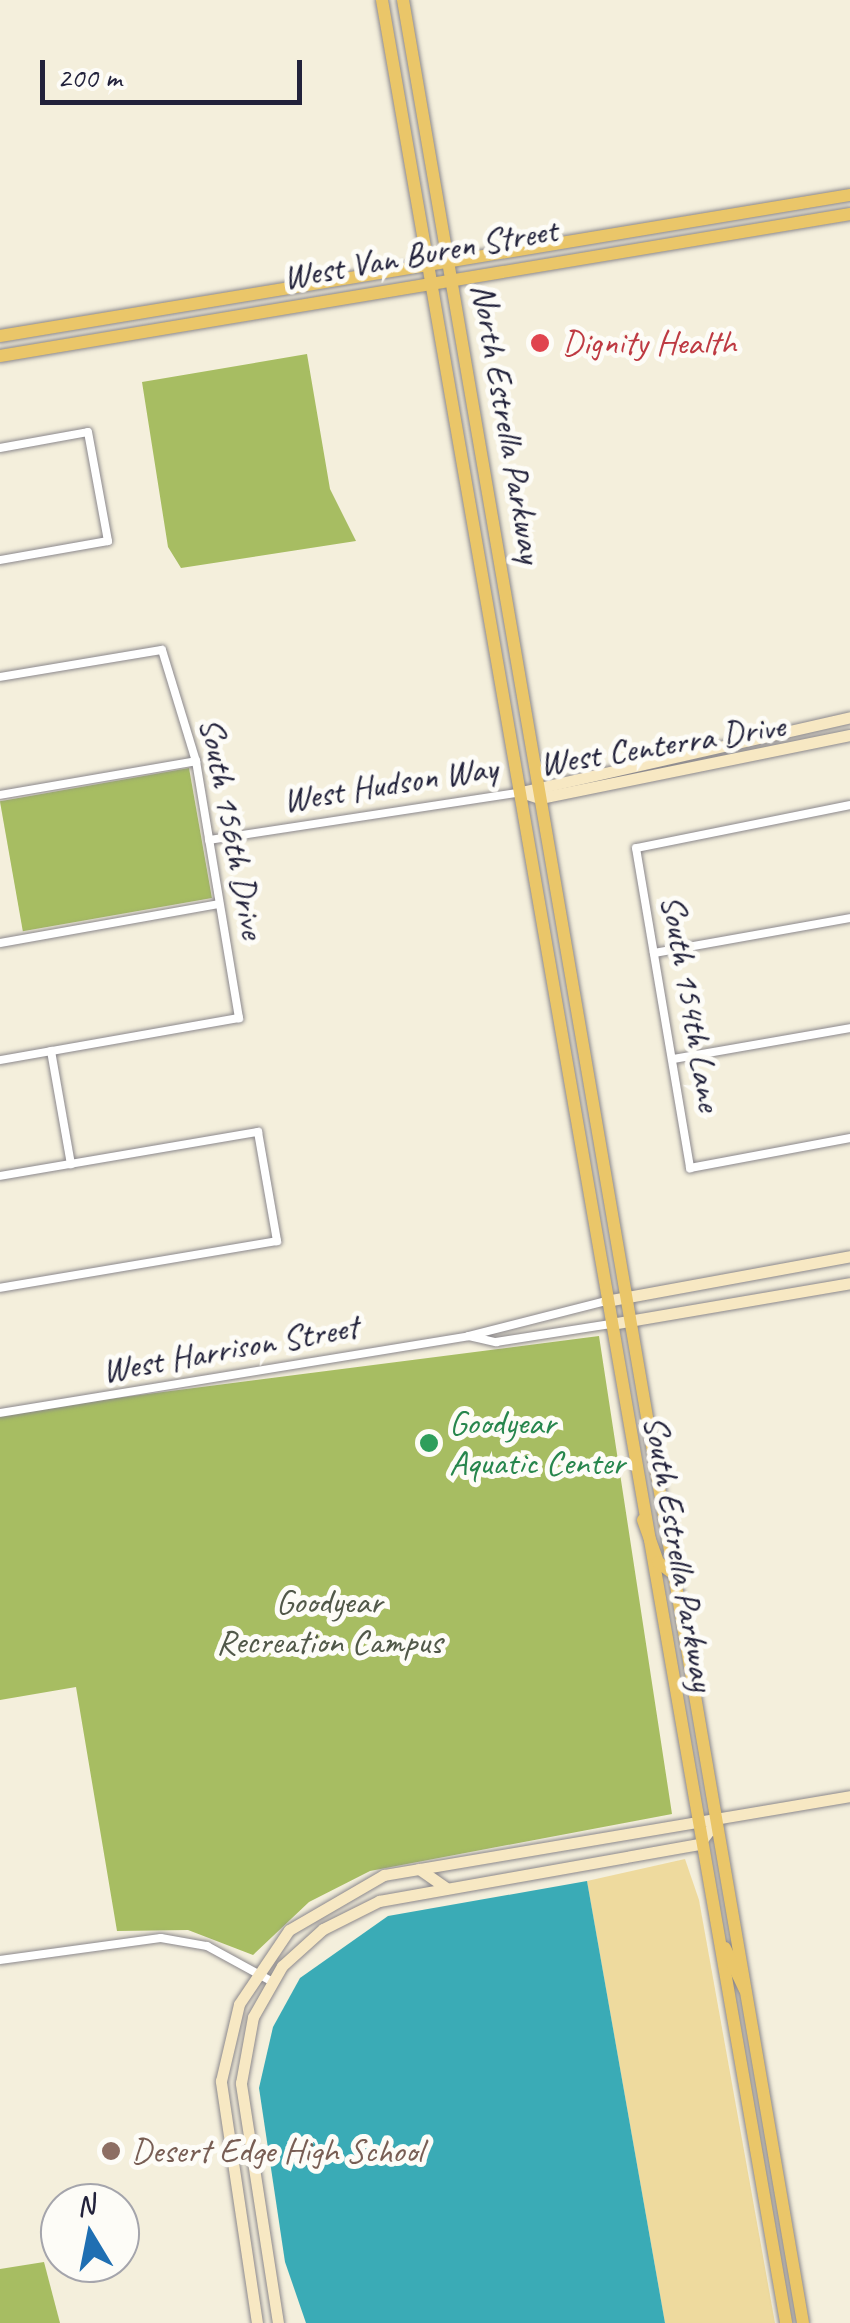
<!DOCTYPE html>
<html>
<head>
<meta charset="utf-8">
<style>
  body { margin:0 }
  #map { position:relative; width:850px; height:2323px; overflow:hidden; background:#f4efdc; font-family:Caveat,sans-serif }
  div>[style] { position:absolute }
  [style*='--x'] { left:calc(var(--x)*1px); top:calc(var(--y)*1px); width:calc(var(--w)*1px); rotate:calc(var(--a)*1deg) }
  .green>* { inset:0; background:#a7bd62; transform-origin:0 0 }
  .sand>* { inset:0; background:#eeda9e }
  .water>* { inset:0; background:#3aabb6 }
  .roads { filter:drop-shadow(0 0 2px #8b888c) drop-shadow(0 0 2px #8b888c) }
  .street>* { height:8px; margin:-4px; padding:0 4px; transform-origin:4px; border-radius:4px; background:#fff }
  .secondary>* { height:11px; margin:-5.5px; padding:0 5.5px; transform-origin:5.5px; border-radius:5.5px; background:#f7e8c3 }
  .primary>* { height:12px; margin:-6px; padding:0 6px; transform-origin:6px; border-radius:6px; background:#eac669 }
  .dots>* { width:28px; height:28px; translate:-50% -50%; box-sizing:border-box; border:5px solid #fdfcf7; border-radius:50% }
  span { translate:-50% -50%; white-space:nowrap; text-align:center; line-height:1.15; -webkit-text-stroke:10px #fdfcf7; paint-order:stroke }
  .street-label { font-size:35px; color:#22223b }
  .health-label { font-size:35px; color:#be3a42 }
  .left { translate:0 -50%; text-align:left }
  .leisure-label { font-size:35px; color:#27864d }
  .park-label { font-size:35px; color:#515849 }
  .education-label { font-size:35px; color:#785e54 }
  .north { position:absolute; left:40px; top:2183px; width:100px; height:100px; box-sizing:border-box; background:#fdfcf7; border:2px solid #a5a5ac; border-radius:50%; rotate:350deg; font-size:28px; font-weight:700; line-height:40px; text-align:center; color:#22223b }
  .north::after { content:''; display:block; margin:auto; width:35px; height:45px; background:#1f6fb2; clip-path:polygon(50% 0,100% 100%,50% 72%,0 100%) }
  .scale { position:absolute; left:40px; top:60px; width:262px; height:45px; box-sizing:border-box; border:5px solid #22223b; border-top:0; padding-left:12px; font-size:30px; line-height:35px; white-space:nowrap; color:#22223b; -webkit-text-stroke:8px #fdfcf7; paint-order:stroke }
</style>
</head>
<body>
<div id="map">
  <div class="green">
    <i style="clip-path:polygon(307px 354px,330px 489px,356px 541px,181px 568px,168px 547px,142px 382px)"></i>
    <i style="left:189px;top:768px;width:132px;height:192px;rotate:80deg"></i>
    <i style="clip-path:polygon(599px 1336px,672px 1814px,370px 1871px,309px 1902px,253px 1955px,188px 1930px,117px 1931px,76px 1687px,0 1700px,0 1413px)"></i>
    <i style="clip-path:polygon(44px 2262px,60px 2323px,0 2323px,0 2269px)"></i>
  </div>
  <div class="sand">
    <i style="clip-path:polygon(685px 1859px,699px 1900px,775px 2323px,665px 2323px,587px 1881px)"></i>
  </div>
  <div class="water">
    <i style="clip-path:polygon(587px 1881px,665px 2323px,306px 2323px,285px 2262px,259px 2088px,273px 2027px,300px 1978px,388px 1916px)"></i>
  </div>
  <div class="roads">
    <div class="street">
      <i style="--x:0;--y:448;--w:89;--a:-10.3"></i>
      <i style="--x:88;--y:432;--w:111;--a:79.6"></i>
      <i style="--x:108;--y:541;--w:110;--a:170"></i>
      <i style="--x:0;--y:677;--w:164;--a:-9.5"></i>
      <i style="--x:162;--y:650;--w:116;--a:73"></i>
      <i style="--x:196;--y:761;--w:261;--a:80.5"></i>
      <i style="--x:239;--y:1018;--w:243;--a:170"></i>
      <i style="--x:0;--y:795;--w:199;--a:-9.8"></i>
      <i style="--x:850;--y:805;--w:218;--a:168.6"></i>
      <i style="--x:636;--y:848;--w:325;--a:80.4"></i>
      <i style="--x:690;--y:1168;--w:163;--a:-10.6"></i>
      <i style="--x:209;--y:840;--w:316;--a:-8.7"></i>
      <i style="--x:0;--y:943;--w:222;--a:-10.1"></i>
      <i style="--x:654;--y:953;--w:199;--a:-10.1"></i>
      <i style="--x:51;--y:1051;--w:115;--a:80"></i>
      <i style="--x:673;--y:1059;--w:180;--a:-9.9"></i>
      <i style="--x:0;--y:1176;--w:262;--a:-9.7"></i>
      <i style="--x:258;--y:1132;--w:111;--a:80.1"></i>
      <i style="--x:277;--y:1241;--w:281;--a:170.4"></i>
      <i style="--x:469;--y:1336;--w:28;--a:13"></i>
      <i style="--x:496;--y:1342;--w:116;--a:-8.9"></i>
      <i style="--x:0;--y:1413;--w:475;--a:-9.3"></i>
      <i style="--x:469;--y:1336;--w:141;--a:-14.3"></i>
      <i style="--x:0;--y:1960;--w:162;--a:-7.8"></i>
      <i style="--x:161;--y:1938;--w:47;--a:9.9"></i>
      <i style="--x:207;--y:1946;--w:73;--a:28.7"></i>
    </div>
    <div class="secondary">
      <i style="--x:521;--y:792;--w:337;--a:-12.8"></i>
      <i style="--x:521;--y:792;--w:20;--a:18"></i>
      <i style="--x:540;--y:798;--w:316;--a:-11.5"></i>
      <i style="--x:606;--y:1301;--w:248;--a:-10.4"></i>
      <i style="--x:611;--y:1324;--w:242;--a:-9.7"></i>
      <i style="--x:419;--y:1869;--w:33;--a:35"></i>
      <i style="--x:257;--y:2323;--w:245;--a:-98.5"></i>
      <i style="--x:221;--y:2081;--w:79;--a:-76.8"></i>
      <i style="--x:239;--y:2004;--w:89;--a:-56"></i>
      <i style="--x:289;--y:1930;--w:110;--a:-30.1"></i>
      <i style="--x:384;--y:1875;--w:473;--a:-9.6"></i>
      <i style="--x:278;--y:2323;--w:243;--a:-98.8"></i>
      <i style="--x:241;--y:2083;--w:67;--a:-79.7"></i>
      <i style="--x:253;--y:2017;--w:59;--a:-60.4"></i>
      <i style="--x:282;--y:1966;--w:55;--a:-42.1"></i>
      <i style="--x:323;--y:1929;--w:63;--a:-26.6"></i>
      <i style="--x:379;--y:1901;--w:325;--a:-10.1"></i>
      <i style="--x:699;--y:1844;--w:31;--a:-53"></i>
    </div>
    <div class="primary">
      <i style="--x:382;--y:0;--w:2358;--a:80.13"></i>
      <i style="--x:403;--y:0;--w:2357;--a:80.23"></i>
      <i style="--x:0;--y:336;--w:862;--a:-9.42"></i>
      <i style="--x:0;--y:356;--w:862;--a:-9.48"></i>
      <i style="--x:643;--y:1520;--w:45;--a:70.3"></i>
      <i style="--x:658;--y:1562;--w:21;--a:37"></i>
      <i style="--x:725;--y:1948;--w:47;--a:64.5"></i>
    </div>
  </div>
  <div class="dots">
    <i style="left:540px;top:343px;background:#e0444e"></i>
    <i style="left:429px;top:1443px;background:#2e9e5b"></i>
    <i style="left:111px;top:2151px;background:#8d6e63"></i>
  </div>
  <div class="street-label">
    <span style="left:420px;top:254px;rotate:-10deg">West Van Buren Street</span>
    <span style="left:507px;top:423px;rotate:80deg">North Estrella Parkway</span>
    <span style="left:662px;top:745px;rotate:-9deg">West Centerra Drive</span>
    <span style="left:390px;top:784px;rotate:-9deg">West Hudson Way</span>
    <span style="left:232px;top:828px;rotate:79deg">South 156th Drive</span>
    <span style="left:691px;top:1003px;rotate:80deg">South 154th Lane</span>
    <span style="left:230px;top:1349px;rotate:-10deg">West Harrison Street</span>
    <span style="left:679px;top:1553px;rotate:80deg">South Estrella Parkway</span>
  </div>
  <div class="health-label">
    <span class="left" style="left:562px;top:343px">Dignity Health</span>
  </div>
  <div class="leisure-label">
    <span class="left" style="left:449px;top:1443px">Goodyear<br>Aquatic Center</span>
  </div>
  <div class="park-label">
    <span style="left:329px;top:1622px">Goodyear<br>Recreation Campus</span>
  </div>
  <div class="education-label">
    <span class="left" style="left:131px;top:2151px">Desert Edge High School</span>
  </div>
  <div class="north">N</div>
  <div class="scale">200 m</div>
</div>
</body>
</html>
